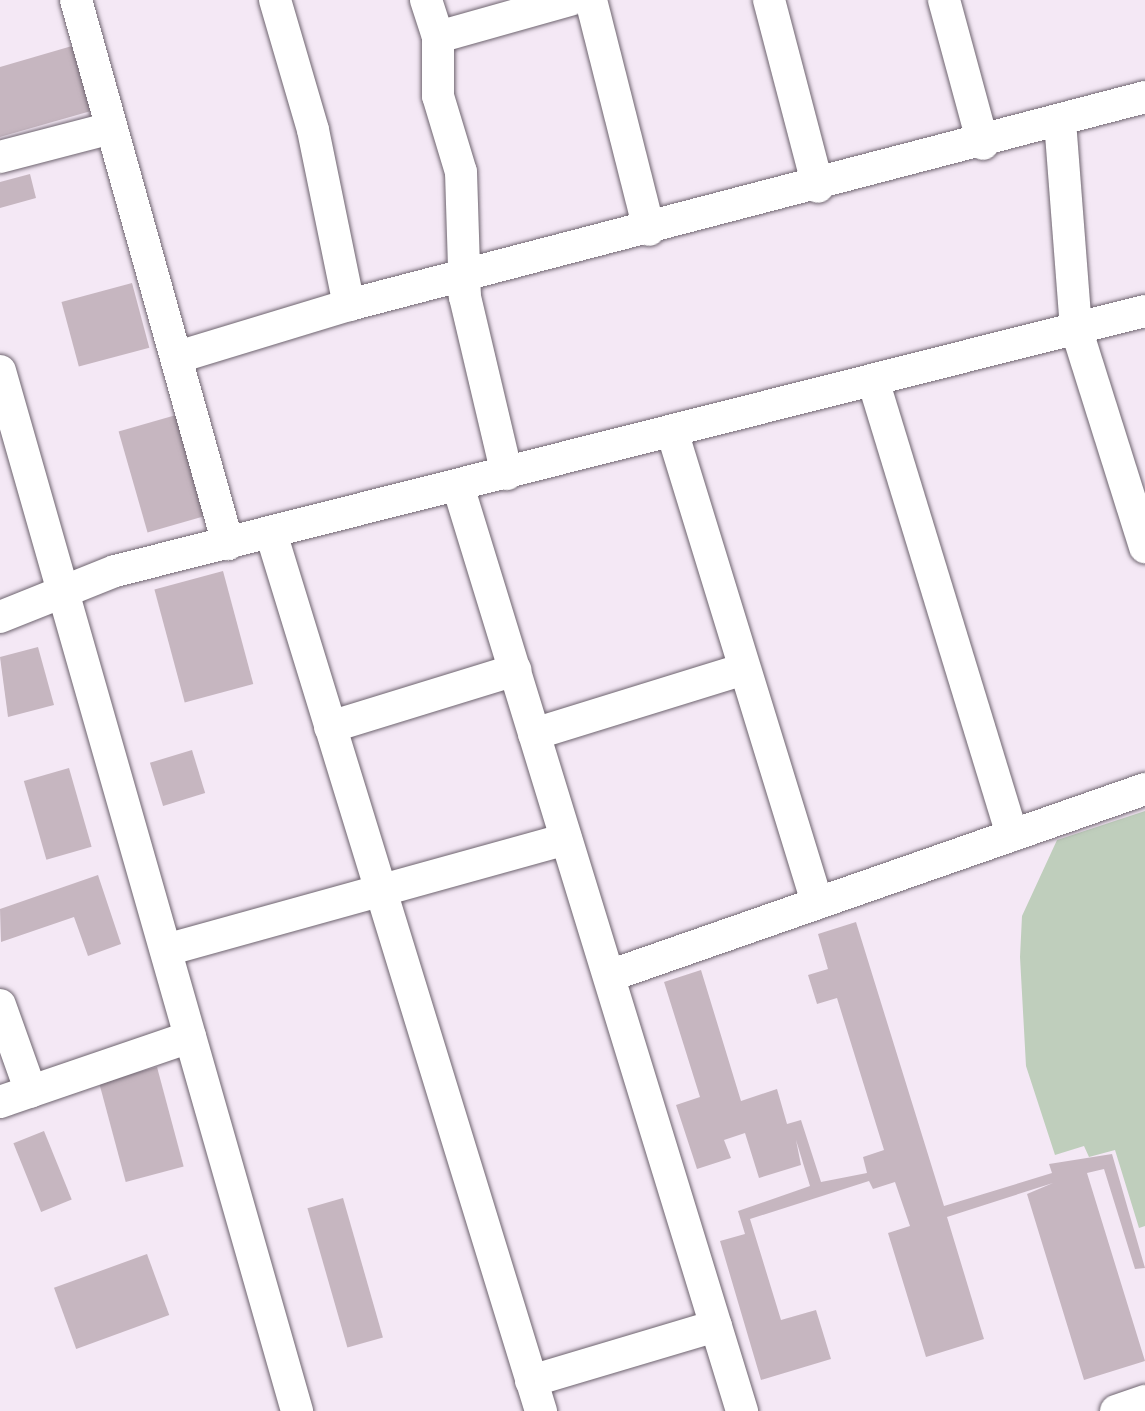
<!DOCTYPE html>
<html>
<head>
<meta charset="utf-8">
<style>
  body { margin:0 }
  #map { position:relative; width:1145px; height:1411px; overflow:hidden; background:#f4e8f5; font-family:Lato,sans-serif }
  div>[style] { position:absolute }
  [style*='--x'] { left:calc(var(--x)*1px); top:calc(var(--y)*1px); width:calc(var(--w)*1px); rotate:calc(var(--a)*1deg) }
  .green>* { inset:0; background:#bfcebc }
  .building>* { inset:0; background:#c6b6c0; transform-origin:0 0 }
  .roads { filter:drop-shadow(0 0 2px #6e646f) drop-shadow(0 0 2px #6e646f) }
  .minor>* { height:32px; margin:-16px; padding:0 16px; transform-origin:16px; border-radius:16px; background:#fff }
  span { translate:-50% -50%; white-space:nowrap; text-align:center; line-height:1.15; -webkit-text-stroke:5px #fef7ff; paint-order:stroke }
</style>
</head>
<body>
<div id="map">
  <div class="green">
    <i style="clip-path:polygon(1145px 811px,1145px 1226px,1139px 1228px,1115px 1150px,1089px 1157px,1084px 1146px,1055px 1155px,1026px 1066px,1020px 957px,1022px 916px,1057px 840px)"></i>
  </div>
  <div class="building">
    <i style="clip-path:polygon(72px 46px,91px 111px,0 137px,0 67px)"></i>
    <i style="clip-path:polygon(30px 174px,36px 198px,0 208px,0 182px)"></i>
    <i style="left:132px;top:283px;width:67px;height:73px;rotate:75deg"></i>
    <i style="left:183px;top:413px;width:105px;height:67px;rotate:74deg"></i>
    <i style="left:223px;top:571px;width:117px;height:71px;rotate:75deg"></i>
    <i style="clip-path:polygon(38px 647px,54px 705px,8px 717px,0 657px)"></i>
    <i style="left:192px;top:750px;width:45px;height:44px;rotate:73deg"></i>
    <i style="left:69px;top:768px;width:82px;height:47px;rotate:74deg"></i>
    <i style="clip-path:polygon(98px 875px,121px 944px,88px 956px,74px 917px,1px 942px,0 909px)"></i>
    <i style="clip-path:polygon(856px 922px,944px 1206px,1052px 1173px,1049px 1164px,1112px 1154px,1145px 1268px,1135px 1269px,1104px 1169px,1087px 1173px,1145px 1361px,1084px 1380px,1027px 1194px,1053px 1183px,947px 1217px,984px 1339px,926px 1357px,888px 1233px,910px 1226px,895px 1182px,873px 1189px,869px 1181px,750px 1219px,781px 1320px,816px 1310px,831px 1359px,761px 1380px,720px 1241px,745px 1234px,738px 1211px,810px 1186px,796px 1140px,801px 1165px,759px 1178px,745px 1133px,724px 1140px,731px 1158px,697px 1169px,676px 1105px,700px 1097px,664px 982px,701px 970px,741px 1101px,777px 1089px,787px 1124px,801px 1120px,821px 1182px,867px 1173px,863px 1157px,884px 1150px,837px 998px,817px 1004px,808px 975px,828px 969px,818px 934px)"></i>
    <i style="left:157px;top:1067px;width:103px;height:60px;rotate:75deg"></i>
    <i style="left:44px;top:1131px;width:74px;height:33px;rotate:68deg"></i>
    <i style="left:343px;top:1198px;width:145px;height:37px;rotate:74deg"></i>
    <i style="left:147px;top:1254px;width:65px;height:99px;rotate:70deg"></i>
  </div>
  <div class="roads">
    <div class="minor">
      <i style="--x:76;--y:0;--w:565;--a:74.39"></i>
      <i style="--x:275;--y:0;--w:135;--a:73.7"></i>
      <i style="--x:313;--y:130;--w:179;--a:78.4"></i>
      <i style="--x:426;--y:0;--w:39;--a:72"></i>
      <i style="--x:438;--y:37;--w:59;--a:90"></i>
      <i style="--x:438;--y:96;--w:79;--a:73.2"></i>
      <i style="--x:461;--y:172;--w:125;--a:88.2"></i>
      <i style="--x:465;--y:297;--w:182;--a:76.7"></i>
      <i style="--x:591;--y:0;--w:237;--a:75.8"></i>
      <i style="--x:769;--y:0;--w:193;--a:75.3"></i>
      <i style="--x:944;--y:0;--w:149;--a:74.8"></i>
      <i style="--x:438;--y:37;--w:137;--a:-15.7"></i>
      <i style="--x:1060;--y:121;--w:208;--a:85.6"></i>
      <i style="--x:1076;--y:328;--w:230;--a:72.5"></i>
      <i style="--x:0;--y:157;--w:115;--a:-14.6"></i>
      <i style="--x:178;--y:357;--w:179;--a:-16.9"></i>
      <i style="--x:349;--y:305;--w:823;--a:-14.64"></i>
      <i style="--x:0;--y:371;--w:1082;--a:74.06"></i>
      <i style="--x:873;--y:380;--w:476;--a:73"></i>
      <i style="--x:672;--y:431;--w:494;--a:72.9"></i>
      <i style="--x:458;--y:486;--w:968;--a:72.93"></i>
      <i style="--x:271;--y:533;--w:919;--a:72.91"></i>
      <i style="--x:0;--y:617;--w:124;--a:-21.8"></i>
      <i style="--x:115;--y:571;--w:1062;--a:-14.17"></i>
      <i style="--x:330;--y:727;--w:194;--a:-17.1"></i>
      <i style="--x:534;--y:734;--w:220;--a:-17.2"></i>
      <i style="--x:166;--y:950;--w:415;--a:-15.5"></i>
      <i style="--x:609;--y:976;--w:568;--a:-19.23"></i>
      <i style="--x:0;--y:1005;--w:92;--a:70.4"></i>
      <i style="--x:0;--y:1102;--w:201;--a:-18.9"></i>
      <i style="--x:531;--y:1381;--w:193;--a:-16.6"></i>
      <i style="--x:1116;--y:1411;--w:31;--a:-19"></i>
    </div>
  </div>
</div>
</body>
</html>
